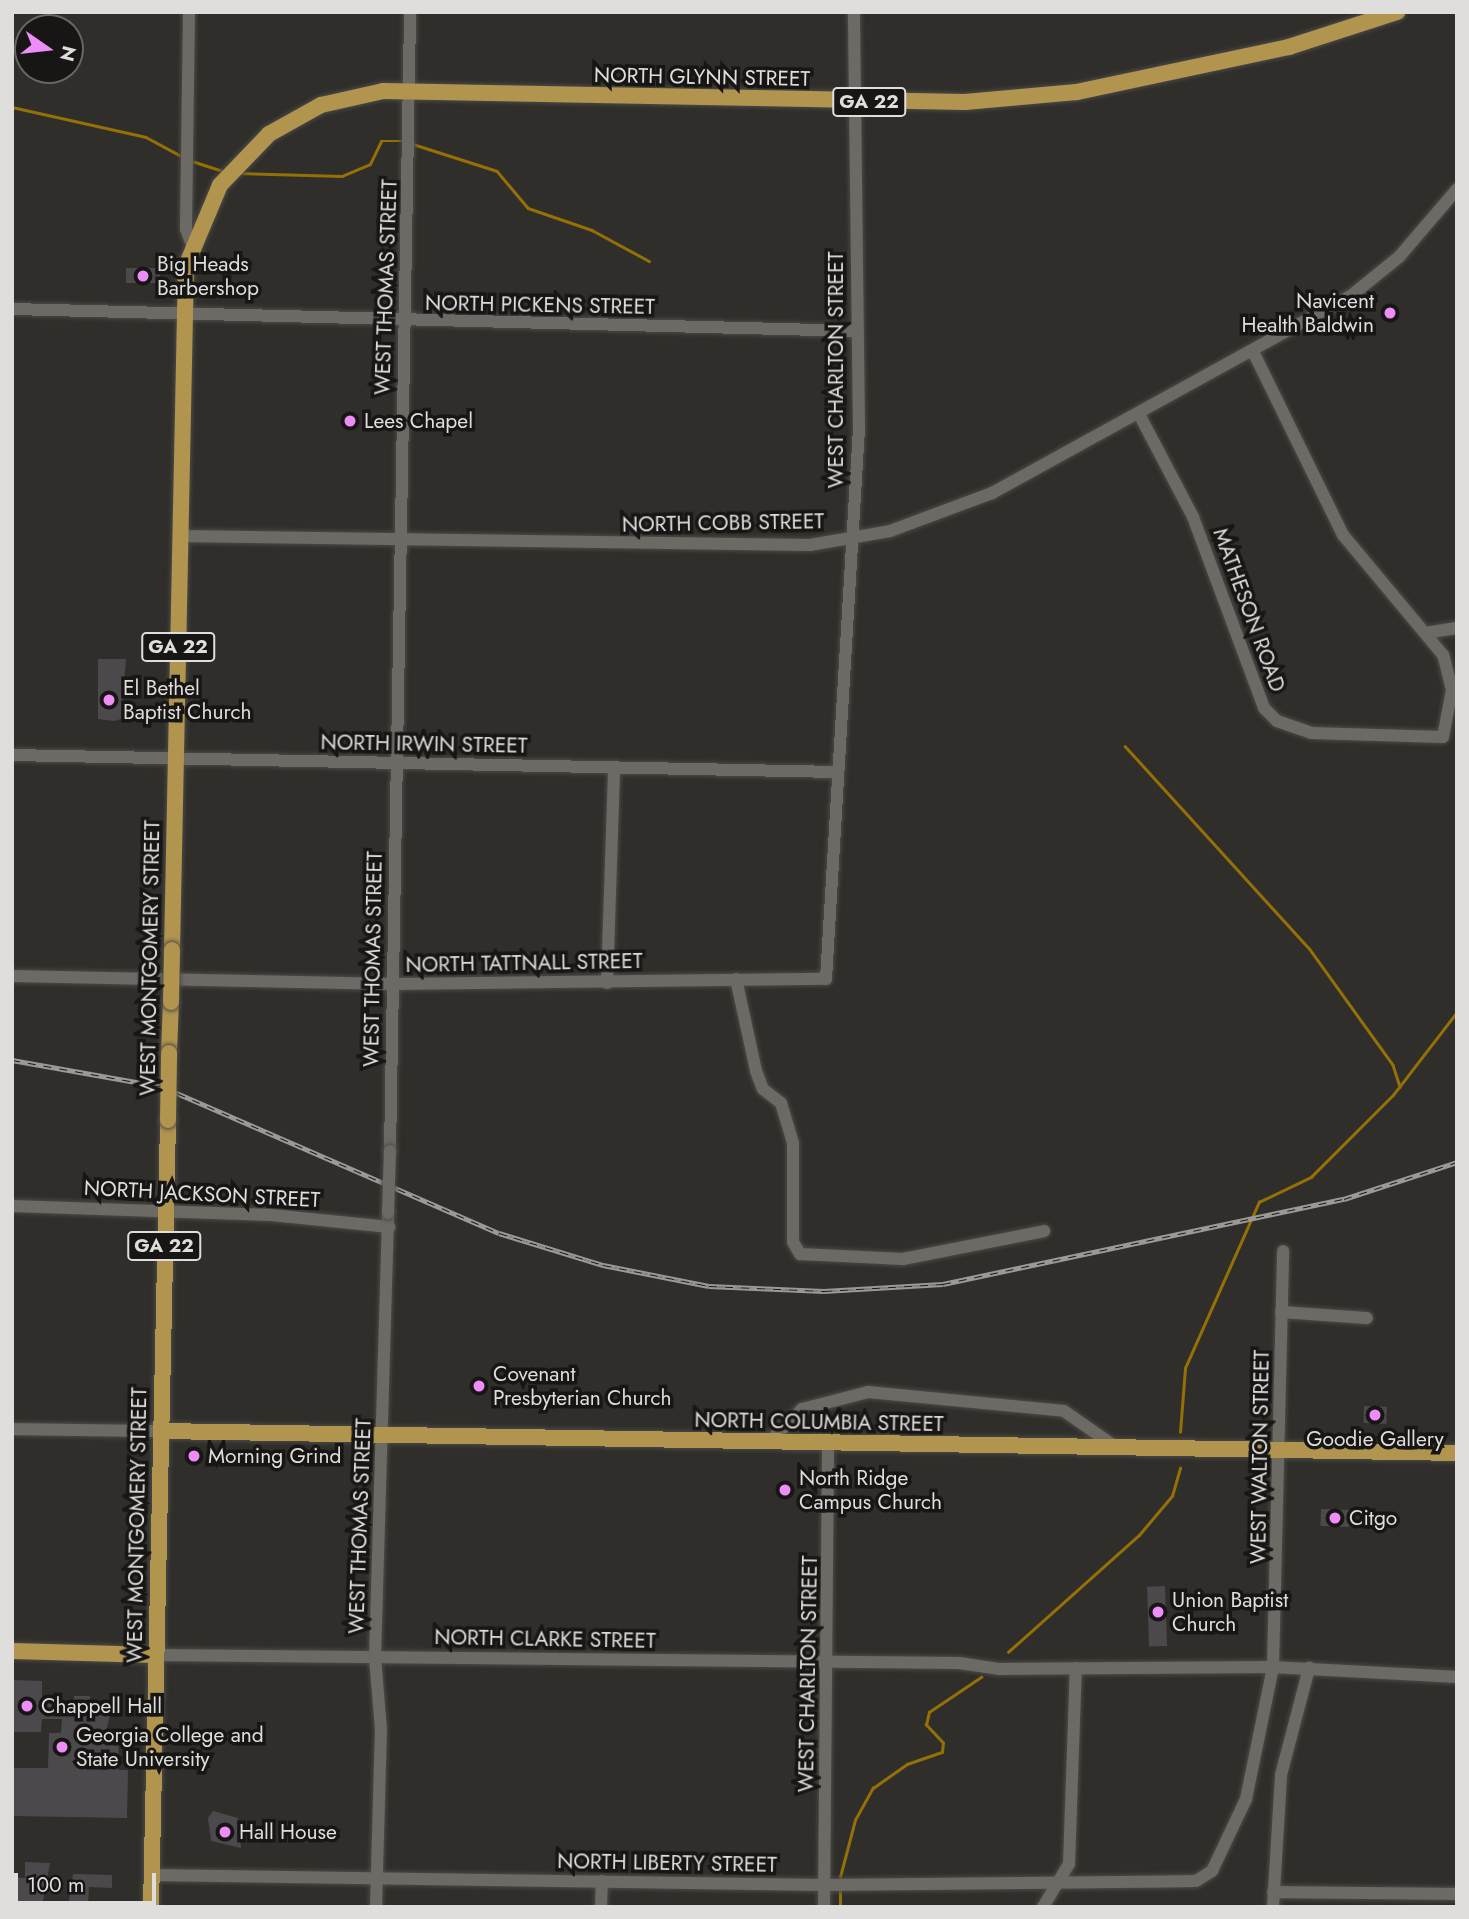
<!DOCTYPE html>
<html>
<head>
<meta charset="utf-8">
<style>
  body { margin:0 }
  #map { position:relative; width:1469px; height:1919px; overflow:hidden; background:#2f2e2a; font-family:Jost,sans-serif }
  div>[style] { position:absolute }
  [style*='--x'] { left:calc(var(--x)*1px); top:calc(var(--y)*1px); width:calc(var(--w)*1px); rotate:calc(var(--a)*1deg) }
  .stream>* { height:2.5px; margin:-1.25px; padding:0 1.25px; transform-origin:1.25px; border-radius:1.25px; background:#947006 }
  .building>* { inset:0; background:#4c494d; transform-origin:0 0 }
  .roads { filter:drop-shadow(0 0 2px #4b4a47) drop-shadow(0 0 2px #4b4a47) }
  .minor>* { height:12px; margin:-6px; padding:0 6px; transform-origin:6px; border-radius:6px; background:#6c6a65 }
  .major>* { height:16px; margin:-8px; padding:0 8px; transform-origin:8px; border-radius:8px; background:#b1954f }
  .rail>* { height:5px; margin-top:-2.5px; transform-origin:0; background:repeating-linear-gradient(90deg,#171614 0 8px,#9a9996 0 16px); box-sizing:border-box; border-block:2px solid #9a9996 }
  .bridges { filter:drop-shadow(0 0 2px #4b4a47) drop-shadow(0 0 2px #4b4a47) }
  .minor-bridge>* { height:12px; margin:-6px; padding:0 6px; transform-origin:6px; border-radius:6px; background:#6c6a65 }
  .major-bridge>* { height:16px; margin:-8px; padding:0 8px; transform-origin:8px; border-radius:8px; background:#b1954f }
  .dots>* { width:19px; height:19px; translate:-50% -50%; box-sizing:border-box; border:4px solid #171614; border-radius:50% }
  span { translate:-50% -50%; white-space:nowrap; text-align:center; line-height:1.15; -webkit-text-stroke:7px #171614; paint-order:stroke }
  .shield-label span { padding:2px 5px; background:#171614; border:2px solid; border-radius:5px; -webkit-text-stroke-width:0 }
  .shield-label { font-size:19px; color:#dfdedc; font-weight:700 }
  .street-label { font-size:21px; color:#dfdedc }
  .poi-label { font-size:21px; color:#dfdedc }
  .left { translate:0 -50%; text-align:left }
  .right { translate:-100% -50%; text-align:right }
  .frame { position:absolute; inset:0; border:14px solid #dfdedc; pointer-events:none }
  .north { position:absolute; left:14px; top:14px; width:70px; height:70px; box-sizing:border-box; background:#171614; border:2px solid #676664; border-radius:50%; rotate:104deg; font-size:19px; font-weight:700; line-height:28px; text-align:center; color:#dfdedc }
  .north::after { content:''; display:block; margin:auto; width:24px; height:32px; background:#ee8cf8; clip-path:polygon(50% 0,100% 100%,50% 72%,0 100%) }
  .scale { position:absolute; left:14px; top:1873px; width:142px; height:32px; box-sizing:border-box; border:4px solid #dfdedc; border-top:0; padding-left:9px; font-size:21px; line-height:24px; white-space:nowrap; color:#dfdedc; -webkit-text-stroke:5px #171614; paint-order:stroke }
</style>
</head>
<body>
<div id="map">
  <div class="stream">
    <i style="--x:12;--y:107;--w:137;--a:12.6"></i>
    <i style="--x:146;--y:137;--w:42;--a:28.4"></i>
    <i style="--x:413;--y:144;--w:88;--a:17.8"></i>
    <i style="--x:497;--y:171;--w:48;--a:50"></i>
    <i style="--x:528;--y:208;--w:68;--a:19"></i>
    <i style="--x:592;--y:230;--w:65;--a:28.5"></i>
    <i style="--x:192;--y:161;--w:36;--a:18"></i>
    <i style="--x:239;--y:173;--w:103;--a:1.7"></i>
    <i style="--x:342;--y:176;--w:30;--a:-23"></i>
    <i style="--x:370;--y:164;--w:25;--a:-64"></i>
    <i style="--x:381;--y:141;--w:23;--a:0"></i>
    <i style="--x:1125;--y:746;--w:273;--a:47.7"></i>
    <i style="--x:1309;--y:948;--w:144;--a:54.3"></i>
    <i style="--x:1393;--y:1065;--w:23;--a:72"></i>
    <i style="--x:1180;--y:1432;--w:64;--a:-85.5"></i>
    <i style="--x:1185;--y:1368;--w:182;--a:-66"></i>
    <i style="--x:1259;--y:1202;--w:58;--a:-25.7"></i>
    <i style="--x:1311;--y:1177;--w:116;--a:-45"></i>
    <i style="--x:1393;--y:1095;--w:105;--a:-52.4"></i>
    <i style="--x:1008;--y:1652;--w:176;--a:-41.8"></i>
    <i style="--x:1139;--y:1535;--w:51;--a:-49.8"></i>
    <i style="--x:1172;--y:1496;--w:29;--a:-74"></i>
    <i style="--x:840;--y:1877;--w:59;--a:-75.3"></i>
    <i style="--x:855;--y:1820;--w:37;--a:-61"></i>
    <i style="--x:873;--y:1788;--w:42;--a:-35.2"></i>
    <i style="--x:907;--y:1764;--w:37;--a:-19"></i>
    <i style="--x:942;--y:1752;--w:9;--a:-84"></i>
    <i style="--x:943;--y:1743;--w:25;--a:-133"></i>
    <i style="--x:926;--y:1725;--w:13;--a:-77"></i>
    <i style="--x:929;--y:1712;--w:63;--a:-33.9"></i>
    <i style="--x:840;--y:1907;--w:15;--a:-90"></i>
  </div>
  <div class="building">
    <i style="left:126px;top:268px;width:34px;height:15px"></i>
    <i style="clip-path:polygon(98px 659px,126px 659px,121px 719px,114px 721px,98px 719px)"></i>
    <i style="left:1364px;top:1406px;width:23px;height:17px;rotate:2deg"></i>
    <i style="left:1321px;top:1509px;width:29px;height:17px;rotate:2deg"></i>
    <i style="left:1165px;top:1586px;width:60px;height:18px;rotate:88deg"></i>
    <i style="clip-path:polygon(12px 1680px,42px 1681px,42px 1703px,74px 1704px,74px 1696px,90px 1696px,90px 1704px,113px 1705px,105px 1734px,119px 1735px,118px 1770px,128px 1770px,127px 1818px,13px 1816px,13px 1768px,48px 1768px,49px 1733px,61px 1733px,62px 1719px,42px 1719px,41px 1732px,12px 1732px)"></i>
    <i style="clip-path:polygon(213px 1811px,238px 1818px,241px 1848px,211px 1841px,208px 1818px)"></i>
    <i style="clip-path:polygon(25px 1862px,50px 1863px,42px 1907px,12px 1907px,12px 1877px,25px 1878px)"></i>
    <i style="clip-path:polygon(73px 1874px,112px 1875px,112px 1888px,89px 1887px,88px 1907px,68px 1907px)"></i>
  </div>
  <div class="roads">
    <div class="minor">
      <i style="--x:189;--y:12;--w:217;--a:90.8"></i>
      <i style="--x:186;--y:229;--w:17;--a:69"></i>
      <i style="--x:12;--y:309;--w:845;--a:1.49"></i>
      <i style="--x:1139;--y:414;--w:116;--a:62.3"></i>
      <i style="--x:1193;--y:517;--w:204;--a:69.6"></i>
      <i style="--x:1264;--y:708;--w:18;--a:45"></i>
      <i style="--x:1277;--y:721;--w:36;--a:19"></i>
      <i style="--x:1311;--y:733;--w:132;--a:1.7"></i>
      <i style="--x:1443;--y:737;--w:48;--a:-79.2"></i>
      <i style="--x:1452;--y:690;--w:36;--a:-104"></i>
      <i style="--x:1443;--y:655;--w:156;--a:-129.8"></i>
      <i style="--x:1343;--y:535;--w:203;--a:-116.1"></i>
      <i style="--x:180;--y:536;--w:630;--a:0.82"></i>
      <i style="--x:810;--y:545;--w:81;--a:-9.9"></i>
      <i style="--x:890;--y:531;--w:109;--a:-20.4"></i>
      <i style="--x:992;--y:493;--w:411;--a:-28.8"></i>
      <i style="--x:1352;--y:295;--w:60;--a:-39"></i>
      <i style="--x:1399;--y:257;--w:89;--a:-49.5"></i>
      <i style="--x:1425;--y:633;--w:32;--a:-9"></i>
      <i style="--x:12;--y:755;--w:823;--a:1.18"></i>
      <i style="--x:12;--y:976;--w:381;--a:1.2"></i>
      <i style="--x:393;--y:984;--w:433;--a:-0.7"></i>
      <i style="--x:826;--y:979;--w:552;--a:-86.57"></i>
      <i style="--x:859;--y:428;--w:416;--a:-90.7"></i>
      <i style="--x:736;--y:979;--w:94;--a:77.7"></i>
      <i style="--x:756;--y:1071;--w:19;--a:69"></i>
      <i style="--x:763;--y:1089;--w:23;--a:38"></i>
      <i style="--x:781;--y:1103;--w:42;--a:73.3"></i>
      <i style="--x:793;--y:1143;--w:99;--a:90"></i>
      <i style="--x:793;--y:1242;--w:14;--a:60"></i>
      <i style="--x:800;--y:1254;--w:103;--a:2.8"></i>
      <i style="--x:903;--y:1259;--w:144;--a:-11.2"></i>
      <i style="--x:607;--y:983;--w:216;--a:-88.1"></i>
      <i style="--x:390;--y:1151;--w:1139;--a:-88.99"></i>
      <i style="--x:12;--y:1206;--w:259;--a:2"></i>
      <i style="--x:271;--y:1215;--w:119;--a:5.8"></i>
      <i style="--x:1281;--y:1312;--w:86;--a:4"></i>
      <i style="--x:12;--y:1429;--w:149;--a:0.8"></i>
      <i style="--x:769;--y:1442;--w:47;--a:-45"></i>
      <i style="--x:802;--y:1409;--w:68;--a:-14.4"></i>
      <i style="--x:868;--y:1392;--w:197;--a:5.5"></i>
      <i style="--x:1064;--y:1411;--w:65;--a:34.9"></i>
      <i style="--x:155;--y:1655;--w:804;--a:0.57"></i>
      <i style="--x:959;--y:1663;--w:40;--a:8.5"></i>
      <i style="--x:999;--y:1669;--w:274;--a:-0.4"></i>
      <i style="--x:1273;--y:1667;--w:184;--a:3.1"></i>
      <i style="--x:152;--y:1875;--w:672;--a:0.85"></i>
      <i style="--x:824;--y:1885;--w:372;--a:-0.6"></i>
      <i style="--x:1196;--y:1881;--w:19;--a:-32"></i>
      <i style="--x:1212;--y:1871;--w:80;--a:-64.7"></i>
      <i style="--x:1246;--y:1799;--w:135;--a:-78.4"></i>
      <i style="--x:1273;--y:1667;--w:416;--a:-88.6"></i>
      <i style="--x:1273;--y:1892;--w:184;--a:0.6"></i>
      <i style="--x:376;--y:1907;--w:177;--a:-88.4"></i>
      <i style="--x:381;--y:1730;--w:73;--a:-94.7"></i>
      <i style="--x:375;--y:1657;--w:444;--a:-88.3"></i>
      <i style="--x:601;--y:1907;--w:26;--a:-88"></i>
      <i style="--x:824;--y:1907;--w:464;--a:-89.5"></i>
      <i style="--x:1043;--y:1907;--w:50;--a:-58.8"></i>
      <i style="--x:1069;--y:1864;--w:196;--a:-88"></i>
      <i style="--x:1273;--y:1907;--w:132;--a:-86.5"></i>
      <i style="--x:1281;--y:1775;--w:111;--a:-75.3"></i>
    </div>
    <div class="major">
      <i style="--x:172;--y:950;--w:684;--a:-88.83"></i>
      <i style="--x:186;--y:266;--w:88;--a:-67.2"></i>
      <i style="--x:220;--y:185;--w:71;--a:-46.1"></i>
      <i style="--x:269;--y:134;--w:60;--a:-29.1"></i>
      <i style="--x:321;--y:105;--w:64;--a:-12.7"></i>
      <i style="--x:383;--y:91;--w:582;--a:1.08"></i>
      <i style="--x:965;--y:102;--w:112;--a:-5.1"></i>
      <i style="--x:1077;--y:92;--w:217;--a:-12"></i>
      <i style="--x:1289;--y:47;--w:114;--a:-18"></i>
      <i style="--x:169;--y:1053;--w:51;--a:-87.8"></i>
      <i style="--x:161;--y:1431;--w:1296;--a:0.97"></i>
      <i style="--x:12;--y:1651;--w:143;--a:1.6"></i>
      <i style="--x:151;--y:1907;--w:787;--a:-88.76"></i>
    </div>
  </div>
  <div class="rail">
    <i style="--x:12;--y:1060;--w:153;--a:10.1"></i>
    <i style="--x:163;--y:1087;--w:366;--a:23.5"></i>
    <i style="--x:499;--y:1233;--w:109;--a:17.1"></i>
    <i style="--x:603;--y:1265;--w:108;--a:11.2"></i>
    <i style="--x:709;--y:1286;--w:115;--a:2.5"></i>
    <i style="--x:824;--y:1291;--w:119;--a:-3.4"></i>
    <i style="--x:943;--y:1284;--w:410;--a:-12"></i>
    <i style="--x:1344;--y:1199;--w:119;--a:-18.1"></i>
  </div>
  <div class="bridges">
    <div class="minor-bridge">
      <i style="--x:388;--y:1213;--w:62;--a:-88.2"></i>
    </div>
    <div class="major-bridge">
      <i style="--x:171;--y:1002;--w:52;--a:-88.9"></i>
      <i style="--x:168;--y:1120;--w:67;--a:-89.1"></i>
    </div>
  </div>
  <div class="dots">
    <i style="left:143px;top:276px;background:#ee8cf8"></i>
    <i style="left:1390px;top:313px;background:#ee8cf8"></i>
    <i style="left:350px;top:421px;background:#ee8cf8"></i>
    <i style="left:109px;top:700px;background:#ee8cf8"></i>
    <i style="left:479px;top:1386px;background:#ee8cf8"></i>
    <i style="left:1375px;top:1415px;background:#ee8cf8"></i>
    <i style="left:194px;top:1456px;background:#ee8cf8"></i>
    <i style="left:785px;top:1490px;background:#ee8cf8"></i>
    <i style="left:1335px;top:1518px;background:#ee8cf8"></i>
    <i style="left:1158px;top:1612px;background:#ee8cf8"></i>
    <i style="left:27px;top:1706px;background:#ee8cf8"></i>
    <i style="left:62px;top:1747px;background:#ee8cf8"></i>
    <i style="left:225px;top:1832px;background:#ee8cf8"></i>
  </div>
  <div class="shield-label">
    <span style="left:869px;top:102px">GA 22</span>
    <span style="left:178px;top:647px">GA 22</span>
    <span style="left:164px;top:1246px">GA 22</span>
  </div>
  <div class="street-label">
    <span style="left:702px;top:77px;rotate:1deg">NORTH GLYNN STREET</span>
    <span style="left:386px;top:287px;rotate:-88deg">WEST THOMAS STREET</span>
    <span style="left:540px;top:305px;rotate:1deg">NORTH PICKENS STREET</span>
    <span style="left:836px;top:370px;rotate:-90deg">WEST CHARLTON STREET</span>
    <span style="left:723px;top:523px;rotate:-1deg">NORTH COBB STREET</span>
    <span style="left:1249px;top:610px;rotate:70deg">MATHESON ROAD</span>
    <span style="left:424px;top:744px;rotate:1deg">NORTH IRWIN STREET</span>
    <span style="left:150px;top:958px;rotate:-89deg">WEST MONTGOMERY STREET</span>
    <span style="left:373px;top:959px;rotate:-89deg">WEST THOMAS STREET</span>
    <span style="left:524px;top:963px;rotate:-1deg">NORTH TATTNALL STREET</span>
    <span style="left:202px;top:1194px;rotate:3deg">NORTH JACKSON STREET</span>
    <span style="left:819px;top:1422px;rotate:1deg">NORTH COLUMBIA STREET</span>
    <span style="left:1260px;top:1457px;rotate:-89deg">WEST WALTON STREET</span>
    <span style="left:137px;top:1525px;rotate:-89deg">WEST MONTGOMERY STREET</span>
    <span style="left:360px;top:1526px;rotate:-88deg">WEST THOMAS STREET</span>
    <span style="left:545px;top:1639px;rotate:1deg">NORTH CLARKE STREET</span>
    <span style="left:808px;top:1674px;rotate:-89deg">WEST CHARLTON STREET</span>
    <span style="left:667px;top:1863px;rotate:1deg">NORTH LIBERTY STREET</span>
  </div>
  <div class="poi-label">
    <span class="left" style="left:157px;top:276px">Big Heads<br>Barbershop</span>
    <span class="right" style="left:1374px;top:313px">Navicent<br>Health Baldwin</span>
    <span class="left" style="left:364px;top:421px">Lees Chapel</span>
    <span class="left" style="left:123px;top:700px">El Bethel<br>Baptist Church</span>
    <span class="left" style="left:493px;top:1386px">Covenant<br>Presbyterian Church</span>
    <span style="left:1375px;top:1439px">Goodie Gallery</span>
    <span class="left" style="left:208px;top:1456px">Morning Grind</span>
    <span class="left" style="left:799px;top:1490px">North Ridge<br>Campus Church</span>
    <span class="left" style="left:1349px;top:1518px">Citgo</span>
    <span class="left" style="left:1172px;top:1612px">Union Baptist<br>Church</span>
    <span class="left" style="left:41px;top:1706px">Chappell Hall</span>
    <span class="left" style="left:76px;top:1747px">Georgia College and<br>State University</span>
    <span class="left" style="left:239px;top:1832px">Hall House</span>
  </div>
  <div class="frame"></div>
  <div class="north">N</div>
  <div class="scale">100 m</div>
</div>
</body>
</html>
